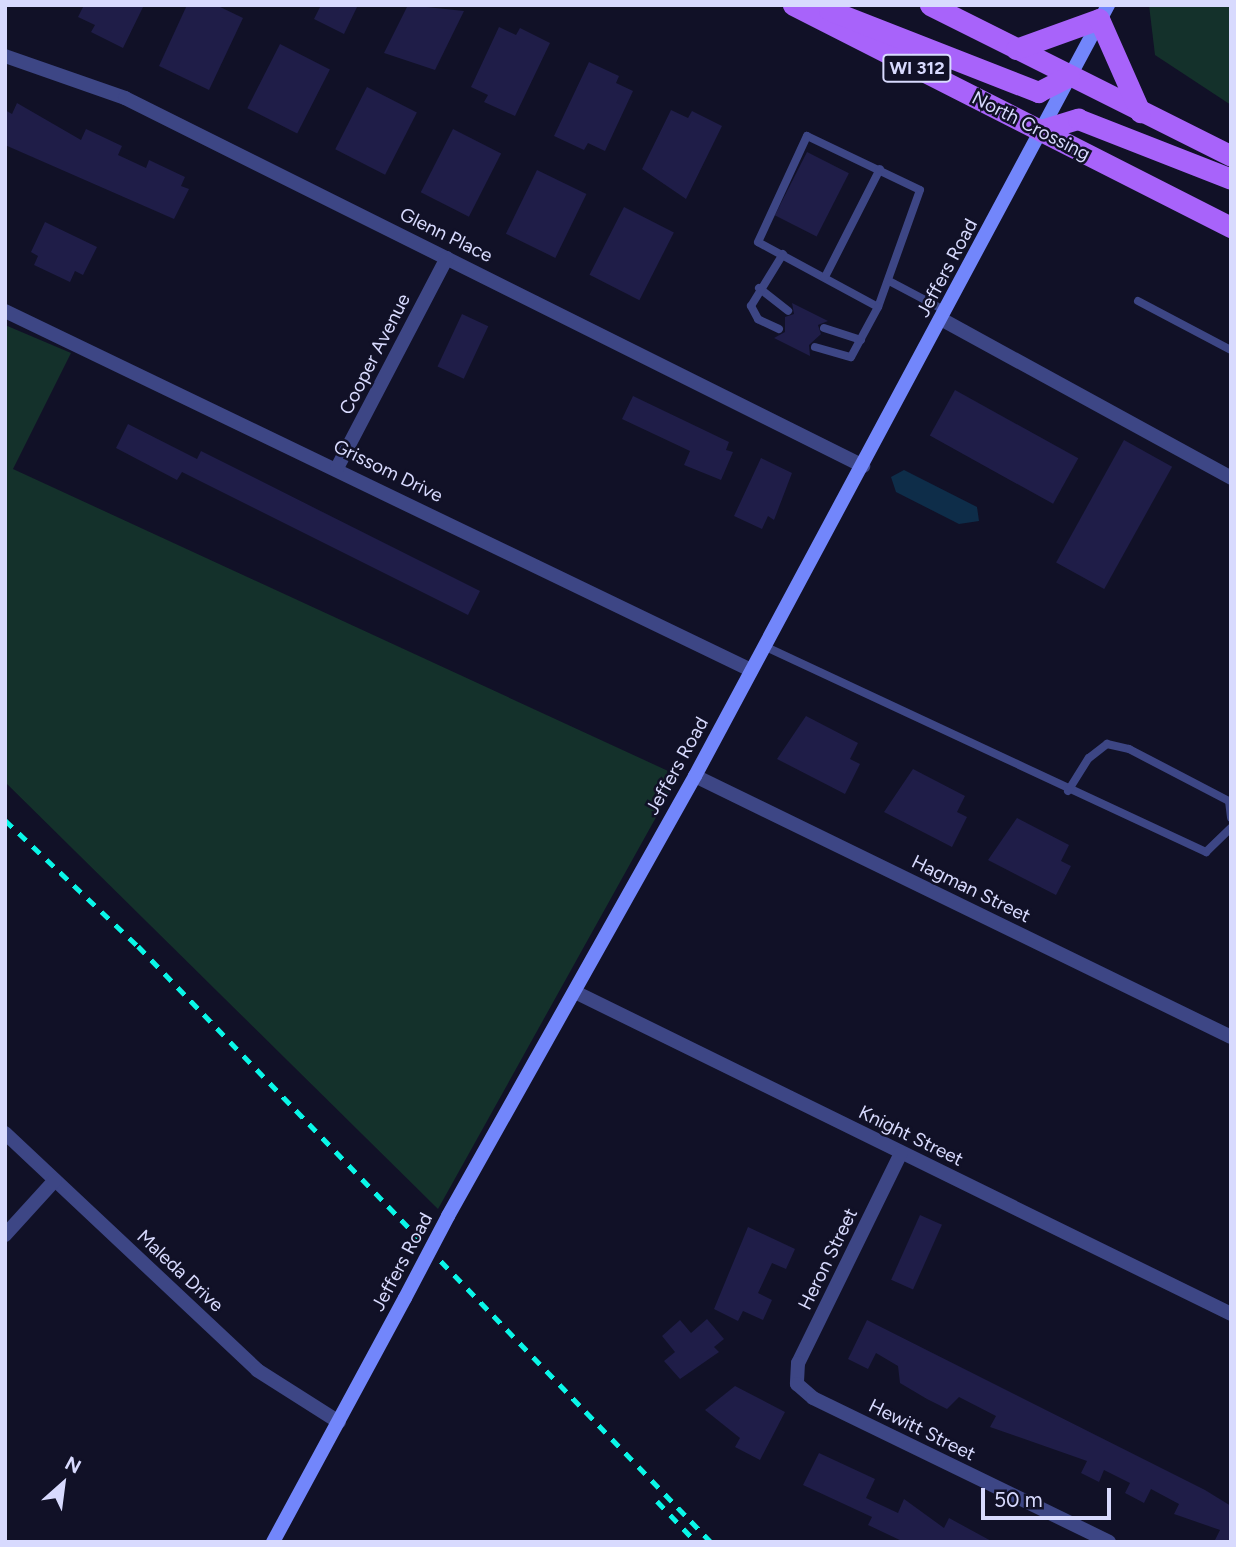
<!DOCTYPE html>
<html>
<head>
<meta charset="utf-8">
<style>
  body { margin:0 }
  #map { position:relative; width:1236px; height:1547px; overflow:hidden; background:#111127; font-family:Figtree,sans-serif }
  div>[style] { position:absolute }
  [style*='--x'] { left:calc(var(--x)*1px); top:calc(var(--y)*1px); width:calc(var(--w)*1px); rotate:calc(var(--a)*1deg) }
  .green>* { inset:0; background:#14312b }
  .water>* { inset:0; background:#0e2d49 }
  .building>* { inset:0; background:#1f1d48; transform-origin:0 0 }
  .lane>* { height:8px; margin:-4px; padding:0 4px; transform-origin:4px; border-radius:4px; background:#3d4685 }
  .street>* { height:14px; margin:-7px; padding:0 7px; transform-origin:7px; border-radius:7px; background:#3d4685 }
  .secondary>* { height:14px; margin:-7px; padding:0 7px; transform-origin:7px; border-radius:7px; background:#7286fb }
  .primary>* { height:21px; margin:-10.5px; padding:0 10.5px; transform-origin:10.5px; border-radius:10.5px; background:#a863fa }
  .rail>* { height:5px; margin-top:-2.5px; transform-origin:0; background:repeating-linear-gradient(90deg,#0af7e8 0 10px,transparent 0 19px) }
  .secondary-bridge>* { height:14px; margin:-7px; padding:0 7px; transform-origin:7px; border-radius:7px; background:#7286fb }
  span { translate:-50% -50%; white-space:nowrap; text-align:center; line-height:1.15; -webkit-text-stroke:5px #111127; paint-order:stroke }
  .shield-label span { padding:2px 5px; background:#111127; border:2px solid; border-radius:5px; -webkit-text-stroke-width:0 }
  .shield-label { font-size:18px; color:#d8dafe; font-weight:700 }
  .street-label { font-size:19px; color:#d8dafe }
  .frame { position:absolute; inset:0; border:7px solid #d8dafe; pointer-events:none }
  .north { position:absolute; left:28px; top:1449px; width:70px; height:70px; -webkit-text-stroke:5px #111127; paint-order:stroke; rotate:28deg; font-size:19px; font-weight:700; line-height:28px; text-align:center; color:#d8dafe }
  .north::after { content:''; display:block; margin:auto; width:24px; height:32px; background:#d8dafe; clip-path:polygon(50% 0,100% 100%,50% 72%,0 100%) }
  .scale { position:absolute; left:981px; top:1488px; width:130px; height:32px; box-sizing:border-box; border:4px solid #d8dafe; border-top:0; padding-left:9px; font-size:21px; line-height:24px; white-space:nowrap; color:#d8dafe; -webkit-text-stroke:5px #111127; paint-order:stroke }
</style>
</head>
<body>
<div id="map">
  <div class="green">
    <i style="clip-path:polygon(1149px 5px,1231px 5px,1231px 105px,1155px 55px)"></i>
    <i style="clip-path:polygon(5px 325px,71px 353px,13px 469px,679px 776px,438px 1209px,5px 782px)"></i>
  </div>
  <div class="water">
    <i style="clip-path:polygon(904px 470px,977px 507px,979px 521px,959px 524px,896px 492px,891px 477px)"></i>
  </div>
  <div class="building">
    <i style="clip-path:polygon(84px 5px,144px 5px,123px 48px,91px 32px,95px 25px,78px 17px)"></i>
    <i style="clip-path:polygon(187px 5px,216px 5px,243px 18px,209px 90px,159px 66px)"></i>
    <i style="clip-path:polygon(321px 5px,358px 5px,344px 34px,314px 19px)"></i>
    <i style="clip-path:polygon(408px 5px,464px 11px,435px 70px,384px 53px)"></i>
    <i style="clip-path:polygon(499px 27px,516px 35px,520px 28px,550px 43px,515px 116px,484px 102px,488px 95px,471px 87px)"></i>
    <i style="left:280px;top:44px;width:56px;height:72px;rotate:27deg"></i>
    <i style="clip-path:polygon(589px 62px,619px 76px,616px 83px,633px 91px,605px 151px,588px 143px,584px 150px,554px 136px)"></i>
    <i style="left:367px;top:87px;width:56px;height:70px;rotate:27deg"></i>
    <i style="clip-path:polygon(17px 103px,81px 140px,86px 129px,122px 146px,118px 155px,146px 168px,149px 160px,185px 177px,181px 186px,189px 189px,174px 219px,5px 145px,5px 110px,12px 114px)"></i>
    <i style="clip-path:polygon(671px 110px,688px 118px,692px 111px,722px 126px,686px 199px,642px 169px)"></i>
    <i style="left:453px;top:129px;width:54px;height:71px;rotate:27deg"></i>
    <i style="left:807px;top:152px;width:47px;height:71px;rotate:27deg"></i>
    <i style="left:537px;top:170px;width:55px;height:71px;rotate:26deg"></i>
    <i style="left:624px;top:207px;width:56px;height:76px;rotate:27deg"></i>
    <i style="clip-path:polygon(45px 222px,97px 247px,83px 275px,75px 271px,70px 282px,34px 265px,38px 256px,31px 252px)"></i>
    <i style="clip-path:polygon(792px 303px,828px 321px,818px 325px,821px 334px,809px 345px,810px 356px,774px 338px,785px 332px,785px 317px,794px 314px)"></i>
    <i style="left:462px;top:314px;width:29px;height:58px;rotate:25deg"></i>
    <i style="left:955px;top:390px;width:141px;height:52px;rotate:29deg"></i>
    <i style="clip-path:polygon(633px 396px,729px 442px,726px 450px,733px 452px,721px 480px,684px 465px,690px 451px,622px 419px)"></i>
    <i style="clip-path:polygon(128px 424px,197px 459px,201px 451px,480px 591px,468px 615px,182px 472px,177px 480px,116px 448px)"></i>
    <i style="left:1124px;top:440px;width:55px;height:140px;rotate:29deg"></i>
    <i style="clip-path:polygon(761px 458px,792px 473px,774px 520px,768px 516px,762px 529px,734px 516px)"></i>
    <i style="clip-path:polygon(806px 716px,858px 743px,850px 759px,860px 764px,845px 794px,777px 759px)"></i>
    <i style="clip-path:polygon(913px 769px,965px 796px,957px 812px,967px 817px,952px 847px,884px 812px)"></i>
    <i style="clip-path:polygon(1017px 818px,1069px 845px,1061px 861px,1071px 866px,1056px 895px,988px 860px)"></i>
    <i style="left:920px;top:1215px;width:24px;height:71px;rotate:24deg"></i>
    <i style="clip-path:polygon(748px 1227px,795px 1249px,786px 1269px,772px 1263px,758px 1293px,772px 1300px,763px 1320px,743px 1311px,738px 1321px,714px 1309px)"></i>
    <i style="clip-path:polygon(707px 1319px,724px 1339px,714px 1347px,719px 1352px,680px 1379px,664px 1361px,675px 1352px,662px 1336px,680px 1320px,691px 1333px)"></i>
    <i style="clip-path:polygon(867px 1320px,1205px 1490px,1231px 1506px,1231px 1542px,1214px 1542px,1220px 1530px,1174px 1514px,1179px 1504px,1151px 1489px,1144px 1503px,1125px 1493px,1130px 1483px,1104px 1470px,1099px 1482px,1081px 1473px,1087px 1461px,990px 1427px,996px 1416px,959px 1397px,947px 1409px,927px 1399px,900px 1383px,898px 1366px,876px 1353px,868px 1369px,848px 1359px)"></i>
    <i style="clip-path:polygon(735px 1386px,785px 1412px,760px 1460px,735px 1447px,740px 1438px,705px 1410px)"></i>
    <i style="clip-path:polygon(819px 1453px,875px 1479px,866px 1498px,898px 1513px,904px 1499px,944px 1528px,949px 1518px,993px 1542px,904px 1542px,868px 1525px,872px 1517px,803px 1485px)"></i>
  </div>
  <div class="lane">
    <i style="--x:807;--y:136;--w:125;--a:25.5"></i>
    <i style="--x:920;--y:190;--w:124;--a:109.7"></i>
    <i style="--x:878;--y:307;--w:136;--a:-151.6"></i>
    <i style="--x:758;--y:242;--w:117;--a:-65.2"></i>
    <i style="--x:825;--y:277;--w:121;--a:-63"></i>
    <i style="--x:891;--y:282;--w:62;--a:27.8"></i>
    <i style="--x:759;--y:288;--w:37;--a:38"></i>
    <i style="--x:1138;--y:301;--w:105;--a:27.8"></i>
    <i style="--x:824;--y:328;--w:39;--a:18"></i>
    <i style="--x:779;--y:329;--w:23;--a:-155"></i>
    <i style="--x:758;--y:319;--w:15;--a:-118"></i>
    <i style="--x:751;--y:306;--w:61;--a:-58.4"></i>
    <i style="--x:815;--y:347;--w:37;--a:16"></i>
    <i style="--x:851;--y:357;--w:57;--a:-61.6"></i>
    <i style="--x:764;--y:646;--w:488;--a:25"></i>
    <i style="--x:1206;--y:852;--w:35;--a:-44"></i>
    <i style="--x:1068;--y:791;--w:39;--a:-58"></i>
    <i style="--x:1089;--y:758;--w:23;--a:-38"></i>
    <i style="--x:1107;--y:744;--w:23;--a:13"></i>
    <i style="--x:1129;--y:749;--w:113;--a:27.5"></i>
    <i style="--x:1229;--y:801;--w:17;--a:83"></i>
  </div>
  <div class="street">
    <i style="--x:5;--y:56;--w:127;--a:19.3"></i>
    <i style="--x:125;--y:98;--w:825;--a:26.5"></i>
    <i style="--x:5;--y:311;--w:828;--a:25.7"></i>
    <i style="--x:941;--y:319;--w:331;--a:28.7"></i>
    <i style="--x:337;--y:468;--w:237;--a:-62.4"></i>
    <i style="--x:695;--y:776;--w:596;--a:25.96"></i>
    <i style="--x:575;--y:992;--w:731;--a:26.14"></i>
    <i style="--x:5;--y:1133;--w:346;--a:43.2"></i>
    <i style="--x:257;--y:1370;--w:97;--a:32.4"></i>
    <i style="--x:901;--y:1153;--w:234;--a:116.1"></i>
    <i style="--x:798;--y:1363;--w:21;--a:93"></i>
    <i style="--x:797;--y:1384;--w:21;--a:41"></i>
    <i style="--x:813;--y:1398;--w:329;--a:25.9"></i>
    <i style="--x:5;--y:1235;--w:74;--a:-47.7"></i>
  </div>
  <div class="secondary">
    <i style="--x:448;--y:1216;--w:505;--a:-60.69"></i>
    <i style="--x:695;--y:776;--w:875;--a:-61.82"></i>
    <i style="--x:273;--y:1542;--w:277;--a:-61.6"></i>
  </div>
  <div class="primary">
    <i style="--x:793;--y:5;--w:491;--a:26.9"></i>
    <i style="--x:930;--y:5;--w:337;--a:26.6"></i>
    <i style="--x:829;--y:10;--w:225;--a:21.4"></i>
    <i style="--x:1038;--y:92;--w:35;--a:-27"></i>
    <i style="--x:1016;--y:49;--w:88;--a:-19.9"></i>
    <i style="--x:1099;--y:19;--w:102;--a:66.2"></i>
    <i style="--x:1041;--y:130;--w:39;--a:-17"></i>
    <i style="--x:1078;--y:119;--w:164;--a:21.4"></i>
  </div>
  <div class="rail">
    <i style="--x:5;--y:820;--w:183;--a:43.5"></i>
    <i style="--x:138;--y:946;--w:827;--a:46.13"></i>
    <i style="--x:657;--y:1501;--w:57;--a:46.4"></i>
  </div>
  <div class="secondary-bridge">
    <i style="--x:405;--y:1298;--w:93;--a:-62.3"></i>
  </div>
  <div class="shield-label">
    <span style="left:917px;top:68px">WI 312</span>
  </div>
  <div class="street-label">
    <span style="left:1031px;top:126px;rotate:27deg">North Crossing</span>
    <span style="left:446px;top:235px;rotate:26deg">Glenn Place</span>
    <span style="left:947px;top:268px;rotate:-62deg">Jeffers Road</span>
    <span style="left:375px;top:354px;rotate:-63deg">Cooper Avenue</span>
    <span style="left:388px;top:471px;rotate:26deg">Grissom Drive</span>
    <span style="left:677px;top:766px;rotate:-61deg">Jeffers Road</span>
    <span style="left:971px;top:889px;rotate:26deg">Hagman Street</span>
    <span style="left:911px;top:1136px;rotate:26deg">Knight Street</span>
    <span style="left:828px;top:1259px;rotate:-64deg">Heron Street</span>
    <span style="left:402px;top:1262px;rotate:-62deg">Jeffers Road</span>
    <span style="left:180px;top:1271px;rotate:43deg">Maleda Drive</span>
    <span style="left:922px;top:1430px;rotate:26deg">Hewitt Street</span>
  </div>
  <div class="frame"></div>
  <div class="north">N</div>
  <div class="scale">50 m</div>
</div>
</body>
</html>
